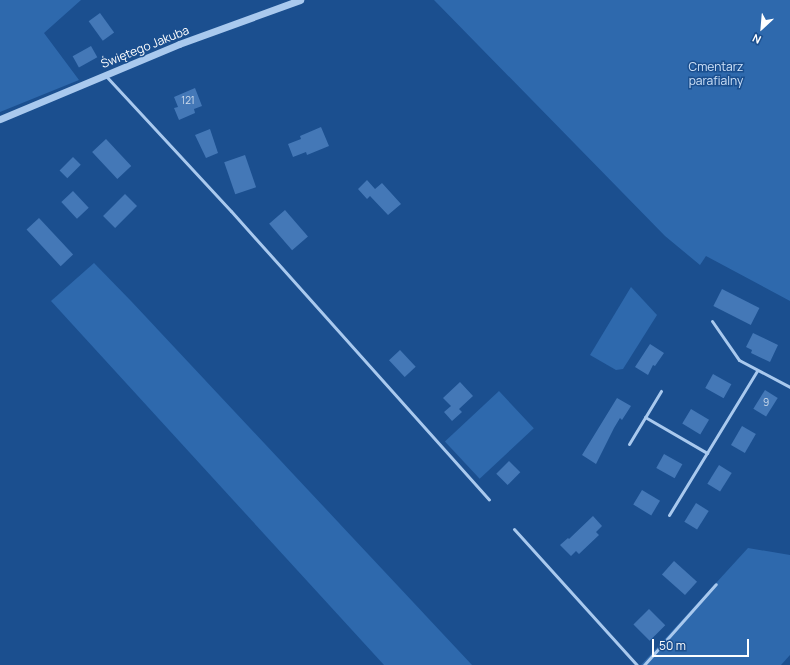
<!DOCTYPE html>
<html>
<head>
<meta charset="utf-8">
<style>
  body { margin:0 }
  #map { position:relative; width:790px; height:665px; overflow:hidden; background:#1b4f8f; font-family:Manrope,sans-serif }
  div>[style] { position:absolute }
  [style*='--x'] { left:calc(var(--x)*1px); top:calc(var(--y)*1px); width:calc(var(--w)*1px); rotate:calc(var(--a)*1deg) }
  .green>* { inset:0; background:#2e69ad; transform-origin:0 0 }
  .building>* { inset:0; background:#4478b7; transform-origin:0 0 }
  .service>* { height:3px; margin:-1.5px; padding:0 1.5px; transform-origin:1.5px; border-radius:1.5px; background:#a9c9ee }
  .tertiary>* { height:7px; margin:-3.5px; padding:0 3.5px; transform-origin:3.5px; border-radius:3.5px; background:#a9c9ee }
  span { translate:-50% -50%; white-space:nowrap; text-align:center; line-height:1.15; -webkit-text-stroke:3px #1b4f8f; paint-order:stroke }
  .number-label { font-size:10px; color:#d0dded }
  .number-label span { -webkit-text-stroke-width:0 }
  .street-label { font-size:12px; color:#fff }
  .park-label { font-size:12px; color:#cfe3fa }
  .north { position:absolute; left:742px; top:8px; width:40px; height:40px; -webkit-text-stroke:3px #1b4f8f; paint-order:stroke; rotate:206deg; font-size:11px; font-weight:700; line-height:16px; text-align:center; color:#fff }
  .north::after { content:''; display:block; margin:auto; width:14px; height:18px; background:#fff; clip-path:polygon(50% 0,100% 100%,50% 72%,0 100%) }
  .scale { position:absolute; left:652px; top:639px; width:97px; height:18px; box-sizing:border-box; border:2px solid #fff; border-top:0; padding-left:5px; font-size:12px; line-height:14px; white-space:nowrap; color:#fff; -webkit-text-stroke:3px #1b4f8f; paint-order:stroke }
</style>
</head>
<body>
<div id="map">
  <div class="green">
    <i style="clip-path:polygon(0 0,81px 0,44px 33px,79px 80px,0 112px)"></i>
    <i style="clip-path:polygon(434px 0,790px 0,790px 301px,706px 256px,700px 265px,665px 236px)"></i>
    <i style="clip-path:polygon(94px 263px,131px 301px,472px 665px,384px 665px,51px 301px)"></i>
    <i style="clip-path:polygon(631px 287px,657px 315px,623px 369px,616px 370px,590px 355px)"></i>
    <i style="left:499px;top:391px;width:51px;height:74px;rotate:47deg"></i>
    <i style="clip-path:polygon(748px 548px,790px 555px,790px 655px,781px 665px,641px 665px)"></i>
  </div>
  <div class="building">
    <i style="left:100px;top:13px;width:24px;height:14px;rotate:54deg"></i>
    <i style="left:91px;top:46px;width:13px;height:21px;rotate:61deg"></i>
    <i style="clip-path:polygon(195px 88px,202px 106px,194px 109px,195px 113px,179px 120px,174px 108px,178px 107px,174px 97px)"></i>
    <i style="clip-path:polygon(321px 127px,329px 146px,307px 155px,306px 152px,293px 157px,288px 144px,301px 139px,300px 136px)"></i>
    <i style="clip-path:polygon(210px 129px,218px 153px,206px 158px,195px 135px)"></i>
    <i style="left:106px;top:139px;width:37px;height:19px;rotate:47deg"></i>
    <i style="left:245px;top:155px;width:34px;height:22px;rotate:71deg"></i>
    <i style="left:73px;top:157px;width:11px;height:19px;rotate:45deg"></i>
    <i style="clip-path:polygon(367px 180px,375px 189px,382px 183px,401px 204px,388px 215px,370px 196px,367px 199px,358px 189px)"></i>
    <i style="left:73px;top:191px;width:23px;height:16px;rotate:47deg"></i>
    <i style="left:125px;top:194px;width:17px;height:31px;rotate:45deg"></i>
    <i style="left:285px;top:210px;width:35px;height:21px;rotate:49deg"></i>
    <i style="left:39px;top:218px;width:50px;height:17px;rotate:47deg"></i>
    <i style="left:722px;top:289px;width:42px;height:19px;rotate:27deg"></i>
    <i style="clip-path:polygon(753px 333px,778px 345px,770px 362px,751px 353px,752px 350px,746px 347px)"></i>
    <i style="clip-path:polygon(650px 344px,664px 353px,655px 366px,653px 365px,648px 375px,635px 367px)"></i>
    <i style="left:400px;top:350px;width:23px;height:15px;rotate:47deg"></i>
    <i style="left:713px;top:374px;width:21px;height:16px;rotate:29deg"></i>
    <i style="clip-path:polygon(460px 382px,473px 396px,459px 409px,462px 412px,452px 421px,444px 412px,451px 406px,443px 398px)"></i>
    <i style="left:765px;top:390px;width:15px;height:22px;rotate:32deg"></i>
    <i style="clip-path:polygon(617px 398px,631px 406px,622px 420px,620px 418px,614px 428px,596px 464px,582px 455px)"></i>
    <i style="left:691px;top:409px;width:21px;height:17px;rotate:31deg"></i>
    <i style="left:742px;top:426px;width:16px;height:22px;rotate:30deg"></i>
    <i style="left:664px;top:454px;width:21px;height:16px;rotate:29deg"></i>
    <i style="left:509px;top:461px;width:16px;height:18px;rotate:45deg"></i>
    <i style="left:719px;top:465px;width:15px;height:22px;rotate:32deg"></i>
    <i style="left:642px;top:490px;width:21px;height:17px;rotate:31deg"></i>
    <i style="left:696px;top:503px;width:15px;height:22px;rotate:32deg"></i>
    <i style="clip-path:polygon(593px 516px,602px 526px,596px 532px,599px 535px,579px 554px,576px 551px,571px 556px,560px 545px,568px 538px,569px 539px)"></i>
    <i style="left:674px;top:561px;width:31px;height:18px;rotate:42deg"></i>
    <i style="left:649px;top:609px;width:23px;height:22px;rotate:45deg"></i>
  </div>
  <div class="service">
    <i style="--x:105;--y:75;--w:185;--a:47.2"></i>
    <i style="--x:231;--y:211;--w:387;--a:48.2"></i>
    <i style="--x:712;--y:321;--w:47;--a:55.3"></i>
    <i style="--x:739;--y:360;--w:58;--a:27.9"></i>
    <i style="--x:645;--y:417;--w:72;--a:30.1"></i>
    <i style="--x:629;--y:444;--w:62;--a:-58.9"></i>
    <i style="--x:669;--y:515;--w:169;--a:-58.6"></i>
    <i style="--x:514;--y:529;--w:183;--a:47.9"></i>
    <i style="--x:644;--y:665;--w:108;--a:-48.4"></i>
  </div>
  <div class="tertiary">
    <i style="--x:0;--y:119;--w:194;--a:-22.7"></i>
    <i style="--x:179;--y:44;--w:129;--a:-20"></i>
  </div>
  <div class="number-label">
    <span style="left:188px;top:101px">121</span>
    <span style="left:766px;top:403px">9</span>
  </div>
  <div class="street-label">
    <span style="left:145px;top:47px;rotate:-22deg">Świętego Jakuba</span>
  </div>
  <div class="park-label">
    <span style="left:716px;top:74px">Cmentarz<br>parafialny</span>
  </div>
  <div class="north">N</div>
  <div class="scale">50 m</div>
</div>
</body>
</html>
